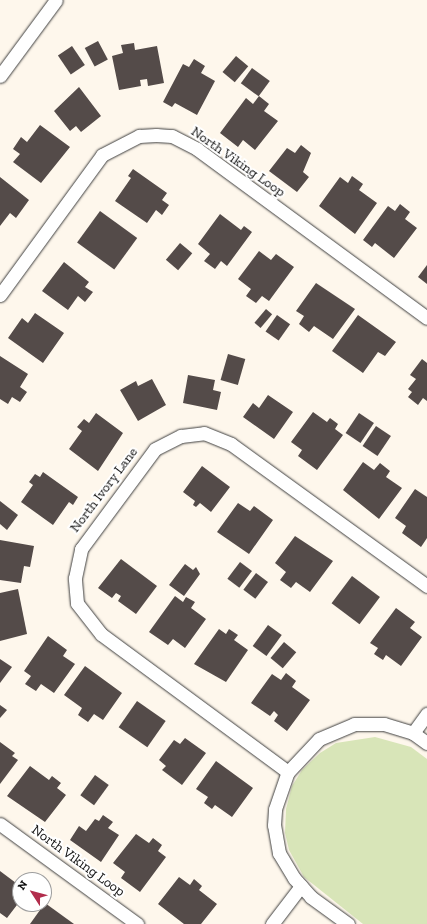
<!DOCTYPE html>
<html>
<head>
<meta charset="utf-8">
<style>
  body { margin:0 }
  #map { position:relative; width:427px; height:924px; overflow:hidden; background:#fef7ec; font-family:"Zilla Slab",serif }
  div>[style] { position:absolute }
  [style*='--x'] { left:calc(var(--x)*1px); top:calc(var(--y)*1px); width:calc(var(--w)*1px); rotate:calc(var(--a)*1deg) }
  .green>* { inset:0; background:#d8e5b8 }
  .building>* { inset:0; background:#544b49; transform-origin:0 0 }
  .roads { filter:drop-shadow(0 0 1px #3f3f3f) drop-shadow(0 0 1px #3f3f3f) }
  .street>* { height:13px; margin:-6.5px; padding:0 6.5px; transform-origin:6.5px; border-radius:6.5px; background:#fff }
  span { translate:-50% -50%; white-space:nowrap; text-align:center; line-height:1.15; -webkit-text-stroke:4px #fff; paint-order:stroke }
  .street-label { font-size:14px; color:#0c0c0c }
  .north { position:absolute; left:12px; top:872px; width:40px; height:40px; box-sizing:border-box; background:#fff; border:1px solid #9e9e9e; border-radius:50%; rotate:306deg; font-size:11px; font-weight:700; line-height:16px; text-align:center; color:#0c0c0c }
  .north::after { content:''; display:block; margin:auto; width:14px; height:18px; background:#b22d4c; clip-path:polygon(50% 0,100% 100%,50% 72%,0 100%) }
</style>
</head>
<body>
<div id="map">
  <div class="green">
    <i style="clip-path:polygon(375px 737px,411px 747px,427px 759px,427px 924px,363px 924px,304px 877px,289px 850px,285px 833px,286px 809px,292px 786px,302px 770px,320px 753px,336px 743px)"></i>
  </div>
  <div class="building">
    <i style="left:98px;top:41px;width:21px;height:15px;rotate:62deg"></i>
    <i style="clip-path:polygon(134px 43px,135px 50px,157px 46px,164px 83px,148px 86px,147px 79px,140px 80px,141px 86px,119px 90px,112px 56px,123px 53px,121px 45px)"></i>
    <i style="left:72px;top:46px;width:23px;height:17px;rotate:56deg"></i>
    <i style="left:236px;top:56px;width:16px;height:21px;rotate:40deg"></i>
    <i style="clip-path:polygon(194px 59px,205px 66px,201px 73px,215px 81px,197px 115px,175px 103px,172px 107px,163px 102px,183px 64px,189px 67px)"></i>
    <i style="left:252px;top:68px;width:22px;height:19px;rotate:36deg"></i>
    <i style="clip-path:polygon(79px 87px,101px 116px,81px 132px,76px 126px,70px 131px,54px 111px)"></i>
    <i style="clip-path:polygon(259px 96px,269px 104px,264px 111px,278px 121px,255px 150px,243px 140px,238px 147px,220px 133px,246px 98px,253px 104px)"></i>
    <i style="clip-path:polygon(40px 125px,70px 147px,41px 183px,13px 162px,20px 154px,13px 149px,21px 137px,27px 142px)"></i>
    <i style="clip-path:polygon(301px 145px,311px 153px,303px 172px,309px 177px,297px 192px,269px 171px,287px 148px,295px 153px)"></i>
    <i style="clip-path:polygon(133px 169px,167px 193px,162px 200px,169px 205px,162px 215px,156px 210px,147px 223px,115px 201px,131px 178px,128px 176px)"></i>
    <i style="clip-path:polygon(352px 176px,363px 184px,359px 190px,377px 203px,355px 234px,319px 206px,340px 177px,348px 183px)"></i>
    <i style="clip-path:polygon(0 177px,29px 200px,16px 218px,10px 213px,0 226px)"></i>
    <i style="clip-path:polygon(400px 204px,410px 212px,405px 219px,417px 228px,394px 258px,375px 243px,372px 247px,363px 240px,388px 206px,395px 211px)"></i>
    <i style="left:100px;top:211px;width:46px;height:39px;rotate:36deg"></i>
    <i style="clip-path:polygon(220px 214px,241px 230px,244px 226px,252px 232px,227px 266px,221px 261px,215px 269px,204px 261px,210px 254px,198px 244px)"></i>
    <i style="left:180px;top:243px;width:16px;height:22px;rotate:40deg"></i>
    <i style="clip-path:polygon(259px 251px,271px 260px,276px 254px,294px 267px,269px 301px,262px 296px,256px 303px,246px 296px,251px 289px,238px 279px)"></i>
    <i style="clip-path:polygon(64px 262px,89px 282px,85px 287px,93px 292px,85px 302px,78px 296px,68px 310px,42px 291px)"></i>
    <i style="clip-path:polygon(427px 265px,427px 284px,418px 277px)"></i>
    <i style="clip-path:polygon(316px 283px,355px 309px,333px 339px,314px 326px,309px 332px,299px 324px,304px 316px,296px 311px)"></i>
    <i style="left:266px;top:309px;width:8px;height:18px;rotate:40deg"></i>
    <i style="clip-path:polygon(35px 313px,64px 333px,43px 363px,8px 338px,22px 318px,28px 323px)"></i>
    <i style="left:277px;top:315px;width:16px;height:20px;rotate:35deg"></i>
    <i style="clip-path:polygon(358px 315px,396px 342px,385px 356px,378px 352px,363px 373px,332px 351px)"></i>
    <i style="left:228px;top:354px;width:18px;height:27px;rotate:16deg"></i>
    <i style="clip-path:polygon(0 356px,28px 374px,20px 387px,27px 392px,20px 402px,12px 397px,8px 404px,0 399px)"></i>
    <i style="clip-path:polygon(422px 359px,427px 363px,427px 401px,423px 398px,418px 405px,408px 397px,412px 392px,408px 389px,416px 379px,410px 375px)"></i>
    <i style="clip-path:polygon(188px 375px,215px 380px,213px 390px,221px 392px,217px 410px,183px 403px)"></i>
    <i style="clip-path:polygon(152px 379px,166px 405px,138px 421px,120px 390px,136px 381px,138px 386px)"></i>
    <i style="clip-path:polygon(268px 395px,293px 412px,274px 439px,243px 417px,253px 403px,259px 408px)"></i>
    <i style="clip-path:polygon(313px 412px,327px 422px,330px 418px,338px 424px,335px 429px,343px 435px,317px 470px,298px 456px,302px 450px,291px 442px)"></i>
    <i style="clip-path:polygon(96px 413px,123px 433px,98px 471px,69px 449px,82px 431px,77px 427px,84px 419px,89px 423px)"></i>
    <i style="left:359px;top:413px;width:18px;height:24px;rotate:34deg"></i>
    <i style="left:376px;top:426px;width:18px;height:24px;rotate:34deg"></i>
    <i style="clip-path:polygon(363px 462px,374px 470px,380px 463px,390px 471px,386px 477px,402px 488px,379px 519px,343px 490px)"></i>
    <i style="clip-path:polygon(202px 466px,230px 487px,211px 512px,200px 503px,196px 507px,193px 505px,195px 501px,183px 492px)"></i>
    <i style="clip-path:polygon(43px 472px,78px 497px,73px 505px,69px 502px,53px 525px,21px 502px,33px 485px,29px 482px,35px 474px,40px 477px)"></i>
    <i style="clip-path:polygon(415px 489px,427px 497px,427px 538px,421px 547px,402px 533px,406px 526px,395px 518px)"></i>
    <i style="clip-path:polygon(0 501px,18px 515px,7px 530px,0 524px)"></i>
    <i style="clip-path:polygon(238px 503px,250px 511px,254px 506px,273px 520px,249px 554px,217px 532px)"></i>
    <i style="clip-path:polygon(295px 536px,333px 561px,310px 592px,296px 582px,291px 588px,280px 580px,286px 572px,275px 563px)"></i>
    <i style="clip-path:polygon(0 540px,34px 546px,30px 567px,24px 566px,21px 583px,0 580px)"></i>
    <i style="clip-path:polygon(121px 559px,157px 586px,136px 614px,118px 601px,121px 596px,116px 593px,112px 598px,98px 588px)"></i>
    <i style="left:240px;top:562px;width:15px;height:21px;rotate:37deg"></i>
    <i style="clip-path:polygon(185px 564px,193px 570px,196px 567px,200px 574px,184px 596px,169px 585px)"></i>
    <i style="left:256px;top:573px;width:15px;height:21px;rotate:37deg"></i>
    <i style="left:352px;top:576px;width:35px;height:34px;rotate:37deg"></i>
    <i style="clip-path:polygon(18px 589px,27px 634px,0 641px,0 593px)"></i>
    <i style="clip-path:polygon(175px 596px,183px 602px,186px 597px,195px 602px,191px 608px,206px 619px,185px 648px,173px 639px,168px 645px,149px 632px)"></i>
    <i style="clip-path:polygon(396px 608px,415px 622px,410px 628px,422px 637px,401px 666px,386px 655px,383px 660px,374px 654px,378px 648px,370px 643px)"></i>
    <i style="left:268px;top:625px;width:17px;height:26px;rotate:36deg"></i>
    <i style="clip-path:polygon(219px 629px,226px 634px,229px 629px,238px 635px,234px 640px,248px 650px,226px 682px,194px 664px)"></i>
    <i style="clip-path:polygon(48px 636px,67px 650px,63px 656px,75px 664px,54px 693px,41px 684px,36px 691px,25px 684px,31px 676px,24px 671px)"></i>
    <i style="left:284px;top:642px;width:16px;height:21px;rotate:40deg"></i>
    <i style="clip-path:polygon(0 659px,12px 667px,0 683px)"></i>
    <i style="clip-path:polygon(85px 666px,122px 693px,103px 720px,94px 714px,88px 722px,78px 715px,82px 708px,64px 695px)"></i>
    <i style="clip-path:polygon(286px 673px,296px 681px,292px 687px,310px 700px,287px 731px,274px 721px,278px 715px,274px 711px,270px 716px,251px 703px,272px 674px,281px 680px)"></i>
    <i style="left:137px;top:701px;width:35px;height:32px;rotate:35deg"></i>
    <i style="clip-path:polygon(0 705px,7px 710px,0 718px)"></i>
    <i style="clip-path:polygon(185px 738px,206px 753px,182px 785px,162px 770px,166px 766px,159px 760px,174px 740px,180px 744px)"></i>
    <i style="clip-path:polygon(0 742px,15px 753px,12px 756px,18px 760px,0 784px)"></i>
    <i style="clip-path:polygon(216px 761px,253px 788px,232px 817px,215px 805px,212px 809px,204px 803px,208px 797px,196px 789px)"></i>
    <i style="clip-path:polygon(30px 766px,49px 780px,52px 776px,61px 783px,57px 788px,66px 795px,45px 822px,7px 796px)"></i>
    <i style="left:95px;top:775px;width:17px;height:25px;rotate:36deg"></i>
    <i style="clip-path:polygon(103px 815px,113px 822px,108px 828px,119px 835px,101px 862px,70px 840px,79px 826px,86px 831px,95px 819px,99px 821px)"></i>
    <i style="clip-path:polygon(136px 834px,149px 843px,153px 838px,162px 845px,158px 851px,166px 857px,140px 892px,121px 878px,125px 872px,113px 863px)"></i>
    <i style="clip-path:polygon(0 871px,20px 886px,17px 893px,20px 901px,7px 918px,0 913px)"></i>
    <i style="clip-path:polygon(179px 877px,190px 885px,194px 879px,202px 886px,199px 890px,217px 904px,201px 924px,184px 924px,158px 904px)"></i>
    <i style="clip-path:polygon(45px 903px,74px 924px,30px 924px)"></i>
  </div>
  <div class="roads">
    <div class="street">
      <i style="--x:0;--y:76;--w:94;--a:-53.6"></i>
      <i style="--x:0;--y:295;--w:173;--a:-53.9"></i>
      <i style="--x:102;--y:155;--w:42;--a:-27.2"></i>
      <i style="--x:139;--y:136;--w:17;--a:-3"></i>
      <i style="--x:156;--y:135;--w:16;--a:4"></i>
      <i style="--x:172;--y:136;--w:28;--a:27"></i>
      <i style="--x:197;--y:149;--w:285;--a:36.3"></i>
      <i style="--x:413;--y:733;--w:24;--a:-54"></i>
      <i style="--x:288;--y:772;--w:232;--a:-143.6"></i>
      <i style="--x:101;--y:634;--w:39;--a:-128"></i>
      <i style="--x:77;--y:603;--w:25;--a:-95"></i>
      <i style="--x:75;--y:578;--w:30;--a:-78"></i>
      <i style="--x:81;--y:549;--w:124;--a:-53.5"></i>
      <i style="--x:155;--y:449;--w:29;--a:-27"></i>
      <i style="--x:181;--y:436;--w:23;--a:-7"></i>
      <i style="--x:204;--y:433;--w:29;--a:22"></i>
      <i style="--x:231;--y:444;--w:242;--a:35.9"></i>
      <i style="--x:0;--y:824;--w:170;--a:36.1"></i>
      <i style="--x:272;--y:924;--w:48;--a:-52.7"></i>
      <i style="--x:348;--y:924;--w:46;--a:-143.9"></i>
      <i style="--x:311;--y:897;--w:25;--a:-132"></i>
      <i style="--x:294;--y:878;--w:29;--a:-121"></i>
      <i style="--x:279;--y:853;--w:28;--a:-100"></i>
      <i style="--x:274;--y:825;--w:16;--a:-86"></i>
      <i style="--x:275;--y:809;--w:39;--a:-71"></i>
      <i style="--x:288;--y:772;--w:45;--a:-46.8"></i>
      <i style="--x:319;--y:739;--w:38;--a:-23"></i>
      <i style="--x:354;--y:724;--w:30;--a:0"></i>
      <i style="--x:384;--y:724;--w:30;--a:17"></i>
      <i style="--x:413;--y:733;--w:17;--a:36"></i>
    </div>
  </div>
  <div class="street-label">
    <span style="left:238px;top:162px;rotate:35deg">North Viking Loop</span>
    <span style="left:104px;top:490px;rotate:-53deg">North Ivory Lane</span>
    <span style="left:78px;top:861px;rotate:36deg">North Viking Loop</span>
  </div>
  <div class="north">N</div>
</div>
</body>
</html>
